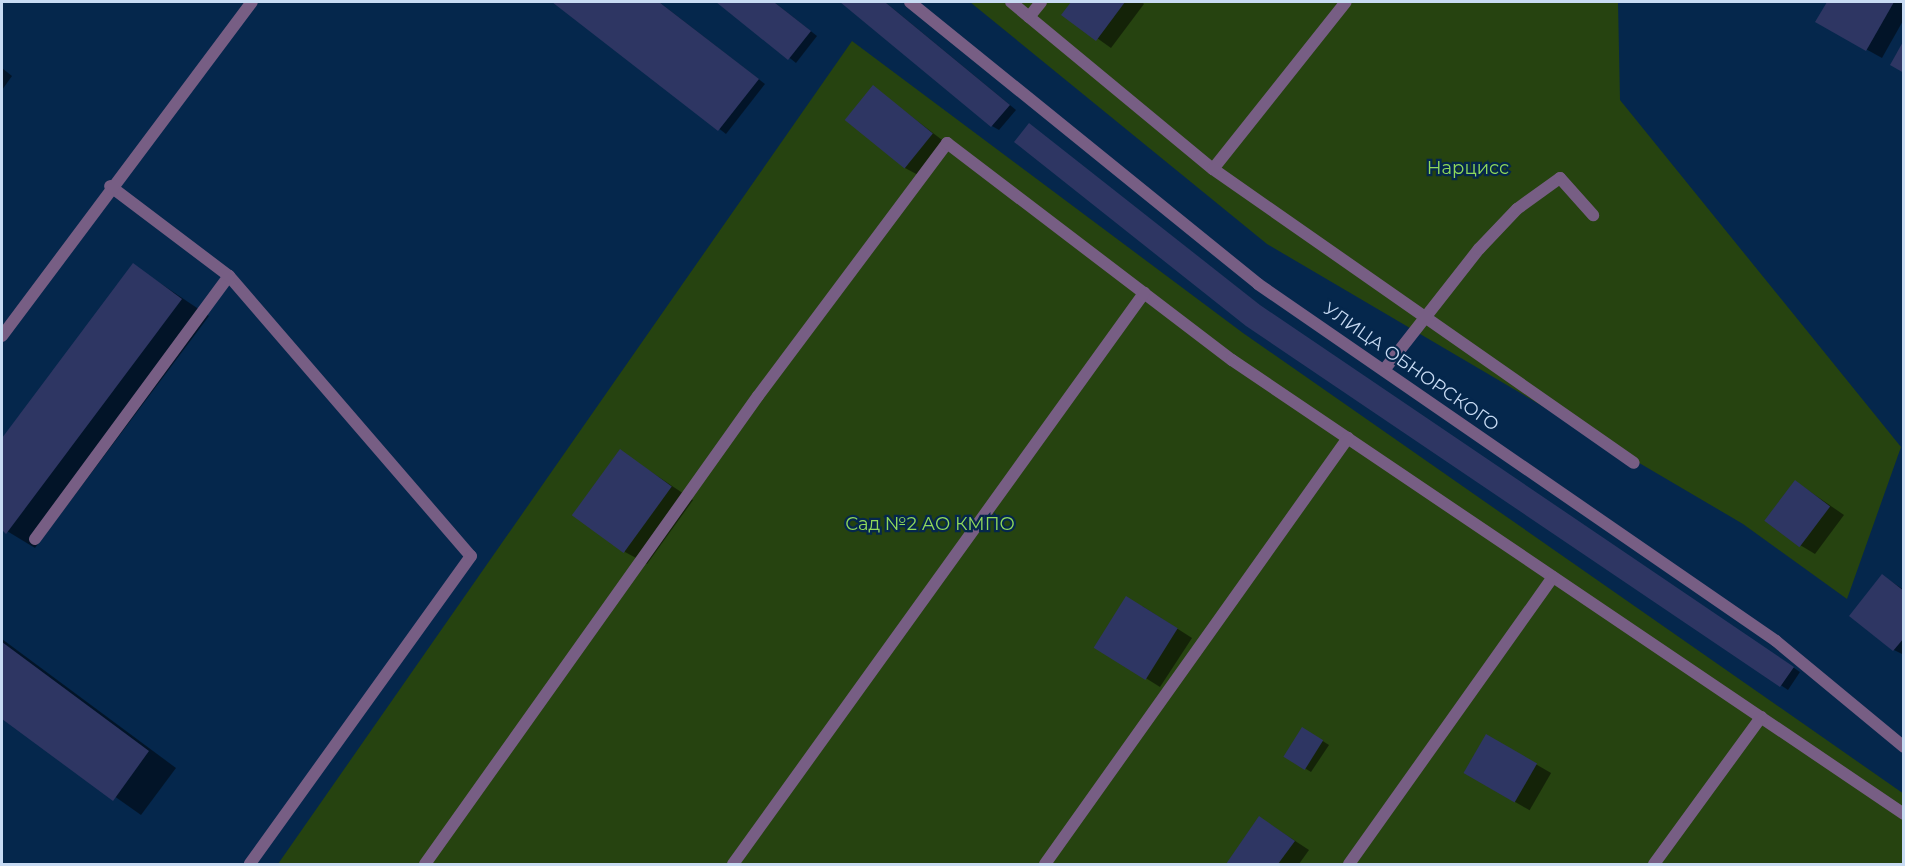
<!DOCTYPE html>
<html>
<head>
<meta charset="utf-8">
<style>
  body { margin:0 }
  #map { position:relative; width:1905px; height:866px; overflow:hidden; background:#05274c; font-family:Montserrat,sans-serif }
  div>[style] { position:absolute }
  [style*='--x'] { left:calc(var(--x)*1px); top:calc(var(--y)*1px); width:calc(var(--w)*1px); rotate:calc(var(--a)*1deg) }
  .green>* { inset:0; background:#264310 }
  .shadow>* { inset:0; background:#0007; transform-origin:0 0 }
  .building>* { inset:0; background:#2e3663; transform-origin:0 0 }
  .service>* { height:12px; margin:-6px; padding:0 6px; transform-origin:6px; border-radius:6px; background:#775e84 }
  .minor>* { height:12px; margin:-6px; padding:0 6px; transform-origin:6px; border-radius:6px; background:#775e84 }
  span { translate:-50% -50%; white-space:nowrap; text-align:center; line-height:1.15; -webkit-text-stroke:4.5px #05274c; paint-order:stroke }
  .park-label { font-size:18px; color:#90d95b }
  .street-label { font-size:18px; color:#c8dbf3 }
  .frame { position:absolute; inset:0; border:3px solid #c8dbf3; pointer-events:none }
</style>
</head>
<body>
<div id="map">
  <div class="green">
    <i style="clip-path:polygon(970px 2px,1618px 2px,1620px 100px,1901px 447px,1847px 599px,1743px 524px,1267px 244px)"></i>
    <i style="clip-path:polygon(852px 41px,1243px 333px,1904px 794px,1903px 864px,278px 864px)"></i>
  </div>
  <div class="shadow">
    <i style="clip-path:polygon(555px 2px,659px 2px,765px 84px,726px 134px)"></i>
    <i style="clip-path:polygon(719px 2px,774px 2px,817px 36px,796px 63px)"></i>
    <i style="clip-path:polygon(842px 2px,885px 2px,1016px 110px,999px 130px,992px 126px)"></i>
    <i style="clip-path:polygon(1073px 2px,1142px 2px,1144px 4px,1111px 48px,1063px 14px)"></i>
    <i style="clip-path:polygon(1829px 2px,1904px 2px,1904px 19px,1882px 58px,1817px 22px)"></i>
    <i style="clip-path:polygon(2px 68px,12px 76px,2px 90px)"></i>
    <i style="clip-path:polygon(873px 87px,946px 143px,920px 176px,905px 168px)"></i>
    <i style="clip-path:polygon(1030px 125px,1267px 311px,1800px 672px,1788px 690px,1247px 324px)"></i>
    <i style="clip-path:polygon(133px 265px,209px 316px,35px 548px,2px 528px,2px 440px)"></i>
    <i style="clip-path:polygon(620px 451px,693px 500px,647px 564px,625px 552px)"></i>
    <i style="clip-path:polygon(1796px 482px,1844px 515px,1815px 554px,1800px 545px)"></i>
    <i style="clip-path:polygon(1883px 576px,1904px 590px,1904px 655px,1894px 650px)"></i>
    <i style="clip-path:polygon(1142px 606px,1192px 638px,1160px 687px,1096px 647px)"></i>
    <i style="clip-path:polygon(2px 639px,176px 768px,141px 815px,2px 717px)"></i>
    <i style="clip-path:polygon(1310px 733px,1329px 745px,1311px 772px,1285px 756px)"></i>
    <i style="left:1487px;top:736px;width:74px;height:43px;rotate:30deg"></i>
    <i style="clip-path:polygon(1260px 818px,1309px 850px,1299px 864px,1228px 864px)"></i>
  </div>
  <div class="building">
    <i style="clip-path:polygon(552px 2px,659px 2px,759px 79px,718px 131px)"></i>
    <i style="clip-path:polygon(716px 2px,774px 2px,811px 31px,788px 60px)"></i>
    <i style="clip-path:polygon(840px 2px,885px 2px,1010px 105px,991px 127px)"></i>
    <i style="clip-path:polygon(1071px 2px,1125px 2px,1096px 41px,1061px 15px)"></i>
    <i style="clip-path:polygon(1827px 2px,1894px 2px,1866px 51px,1815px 22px)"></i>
    <i style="clip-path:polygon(1904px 40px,1904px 73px,1890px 65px)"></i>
    <i style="left:873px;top:85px;width:77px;height:45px;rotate:39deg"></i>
    <i style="clip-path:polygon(1029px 123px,1260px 305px,1794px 667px,1780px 687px,1246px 326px,1014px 142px)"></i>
    <i style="clip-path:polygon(133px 263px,182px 299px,6px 534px,2px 530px,2px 438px)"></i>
    <i style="left:620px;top:449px;width:64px;height:82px;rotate:36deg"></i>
    <i style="left:1795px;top:480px;width:44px;height:51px;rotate:37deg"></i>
    <i style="clip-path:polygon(1882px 574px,1904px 591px,1904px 638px,1893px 651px,1849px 616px)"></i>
    <i style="left:1126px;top:596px;width:61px;height:61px;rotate:32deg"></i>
    <i style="clip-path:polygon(2px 642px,149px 751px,113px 801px,2px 719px)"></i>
    <i style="left:1302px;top:727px;width:25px;height:35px;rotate:32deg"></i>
    <i style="left:1486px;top:734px;width:59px;height:45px;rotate:30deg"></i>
    <i style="clip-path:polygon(1259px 816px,1295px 841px,1278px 864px,1226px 864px)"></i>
  </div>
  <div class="service">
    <i style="--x:1011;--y:2;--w:262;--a:39.6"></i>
    <i style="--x:1213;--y:169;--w:513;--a:34.93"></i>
    <i style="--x:1029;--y:17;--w:19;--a:-51"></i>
    <i style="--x:1213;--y:169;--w:213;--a:-51.5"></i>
    <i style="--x:229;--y:276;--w:370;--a:49.2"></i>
    <i style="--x:471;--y:556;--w:379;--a:125.7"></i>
    <i style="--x:1384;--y:370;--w:154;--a:-51.9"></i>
    <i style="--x:1479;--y:249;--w:55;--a:-46.5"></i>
    <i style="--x:1517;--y:209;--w:53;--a:-35.8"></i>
    <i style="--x:1560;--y:178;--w:50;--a:48.3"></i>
    <i style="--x:35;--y:539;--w:327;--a:-53.6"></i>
    <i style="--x:229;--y:276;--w:149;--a:-142.9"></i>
    <i style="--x:425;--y:864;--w:574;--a:-54.57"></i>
    <i style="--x:758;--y:396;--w:316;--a:-53.2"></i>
    <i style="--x:947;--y:143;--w:358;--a:37.3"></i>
    <i style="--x:1232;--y:360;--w:811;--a:34.04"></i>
    <i style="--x:733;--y:864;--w:704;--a:-54.25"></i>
    <i style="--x:1045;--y:864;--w:523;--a:-54.58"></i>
    <i style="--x:1349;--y:864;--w:352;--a:-54.6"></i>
    <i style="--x:1654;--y:864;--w:182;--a:-53.9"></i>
  </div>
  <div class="minor">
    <i style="--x:910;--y:2;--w:448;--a:39"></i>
    <i style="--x:1258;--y:284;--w:629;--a:34.57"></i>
    <i style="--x:1776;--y:641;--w:166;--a:39.6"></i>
    <i style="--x:2;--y:336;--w:417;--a:-53.2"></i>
  </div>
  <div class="park-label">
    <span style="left:1468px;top:168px">Нарцисс</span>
    <span style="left:930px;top:524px">Сад №2 АО КМПО</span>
  </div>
  <div class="street-label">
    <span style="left:1411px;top:367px;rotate:35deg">УЛИЦА ОБНОРСКОГО</span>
  </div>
  <div class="frame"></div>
</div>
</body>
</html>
